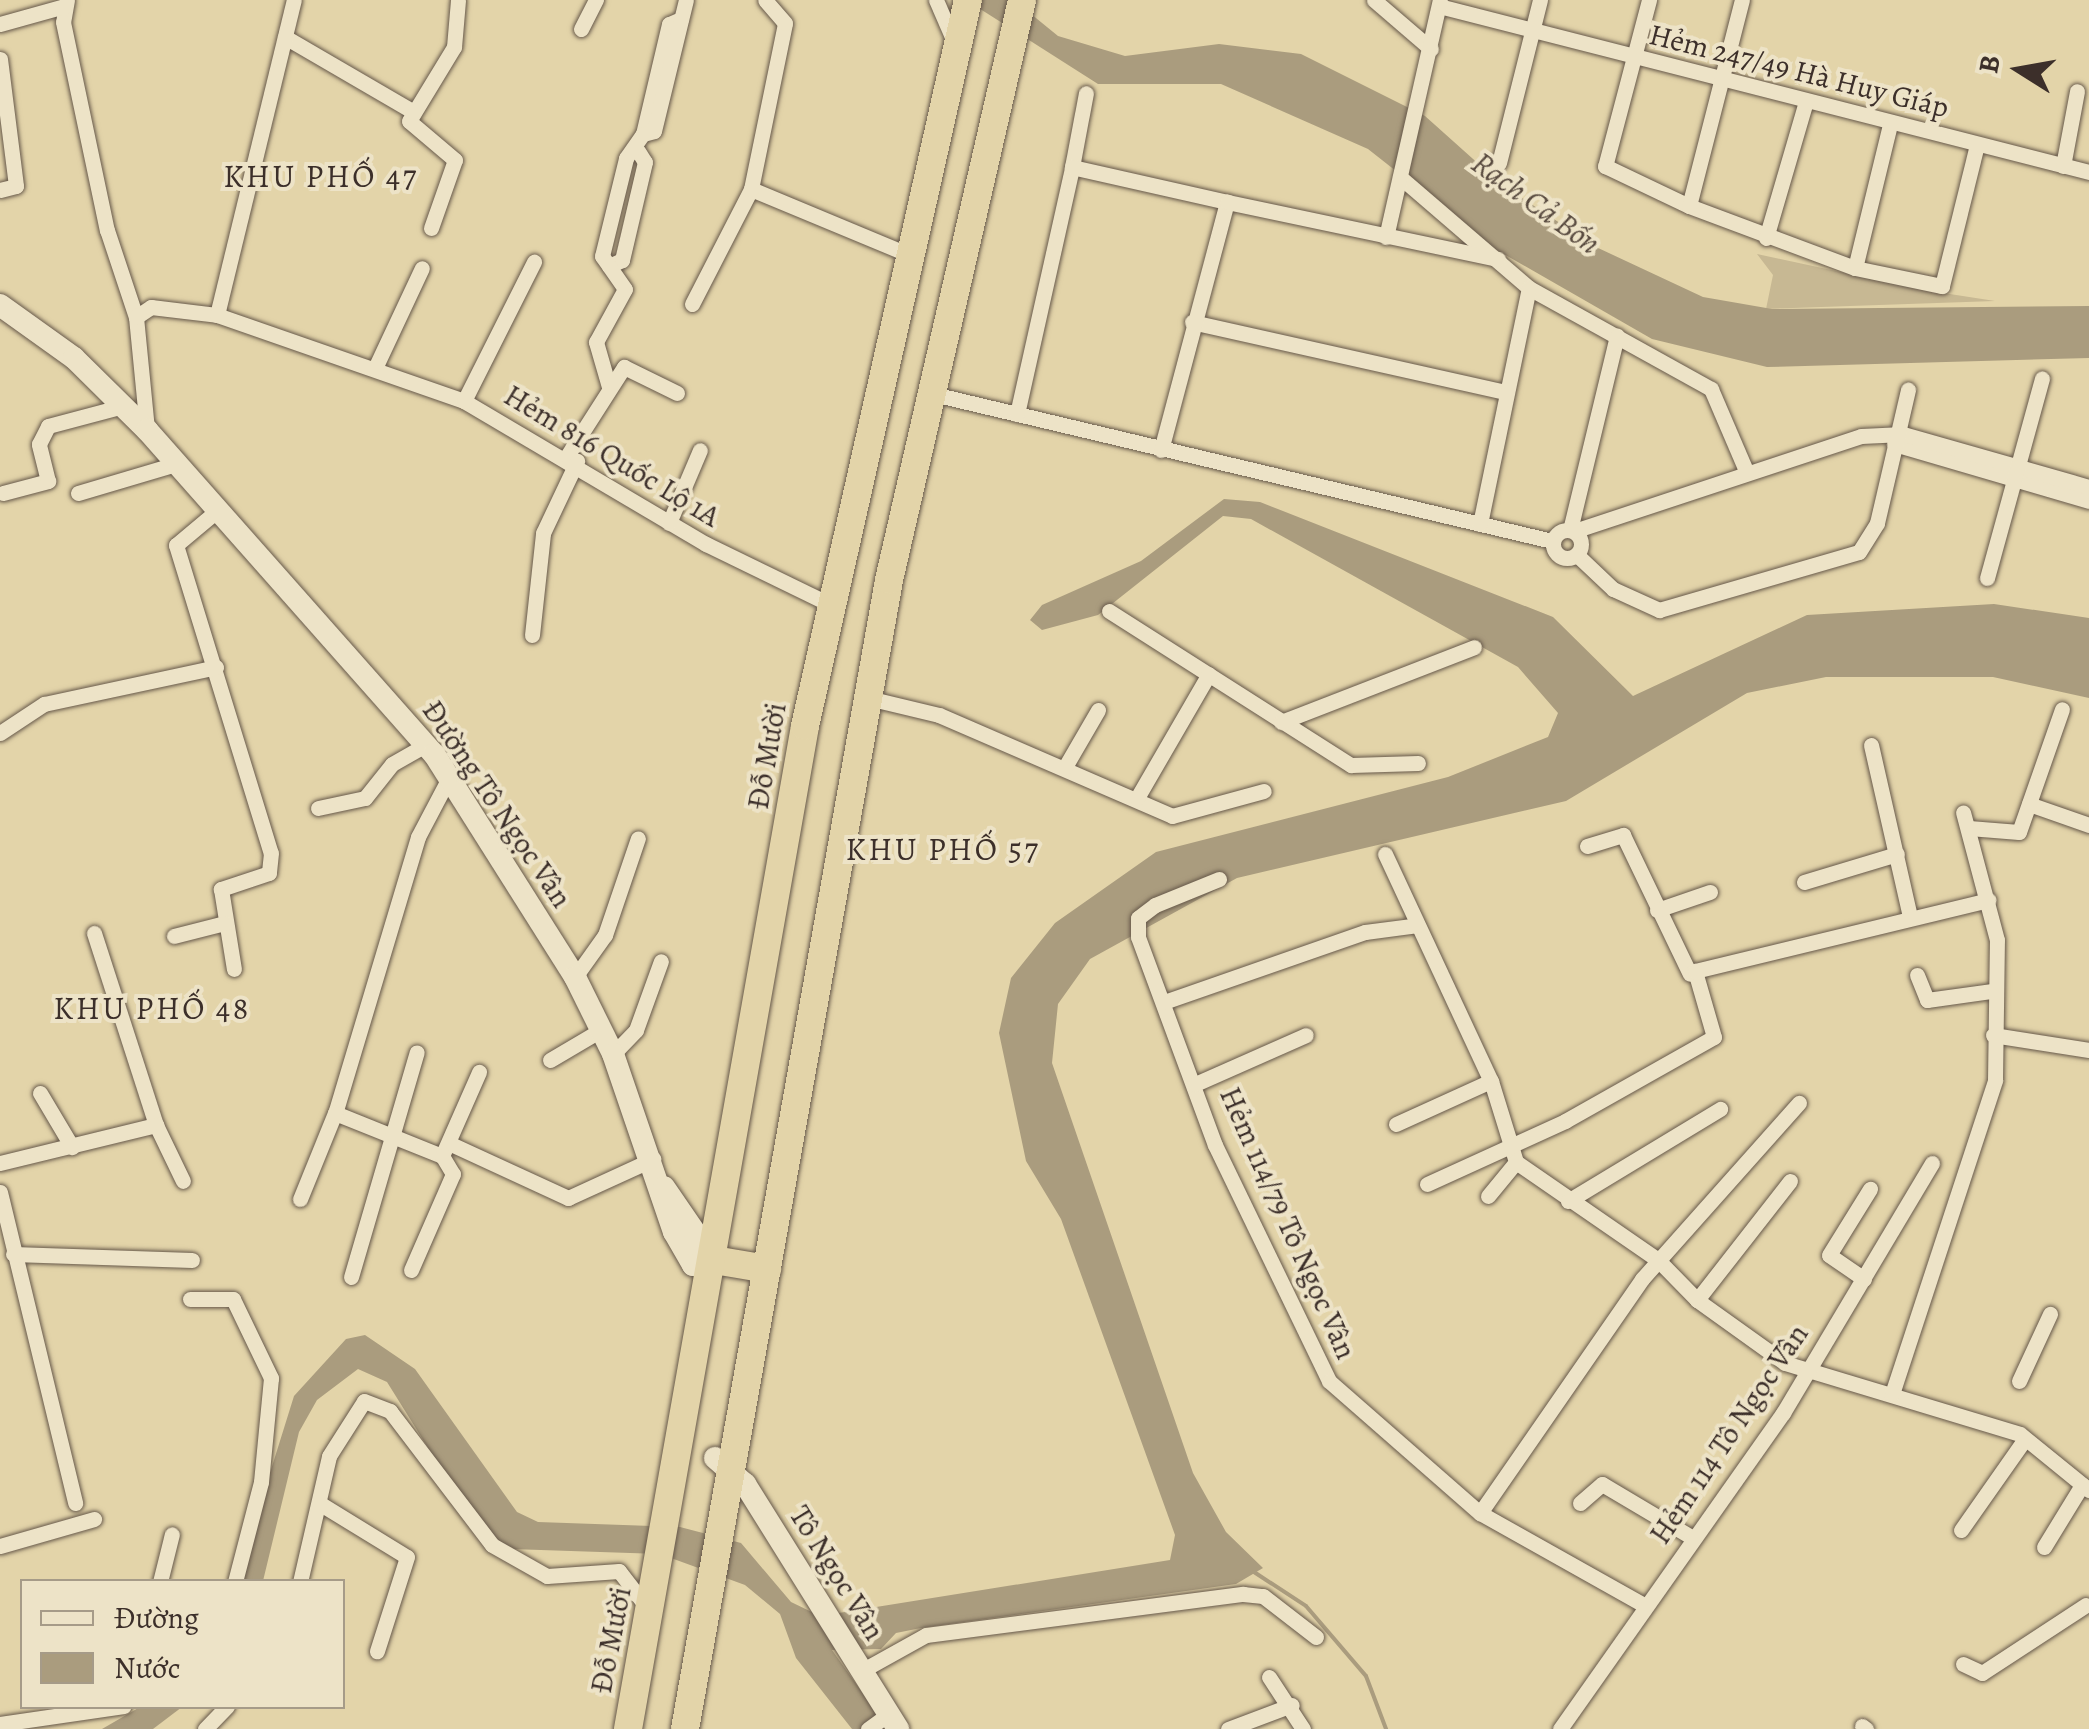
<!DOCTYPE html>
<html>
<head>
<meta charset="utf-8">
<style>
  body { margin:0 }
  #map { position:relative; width:2089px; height:1729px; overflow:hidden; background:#e3d4a9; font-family:Alegreya,serif }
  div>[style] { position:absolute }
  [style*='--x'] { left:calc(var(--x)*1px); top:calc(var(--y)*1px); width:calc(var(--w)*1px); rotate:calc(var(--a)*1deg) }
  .green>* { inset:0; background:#c7b893 }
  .water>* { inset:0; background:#aa9c7e }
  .stream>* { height:4px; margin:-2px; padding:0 2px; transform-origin:2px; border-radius:2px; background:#aa9c7e }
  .roads { filter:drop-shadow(0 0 2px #66584a) drop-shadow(0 0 2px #66584a) }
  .street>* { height:15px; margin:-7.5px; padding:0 7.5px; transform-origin:7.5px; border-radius:7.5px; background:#ede3c7 }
  .street>.ring { margin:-7.5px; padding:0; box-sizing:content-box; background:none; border:15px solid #ede3c7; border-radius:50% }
  .secondary>* { height:22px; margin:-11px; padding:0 11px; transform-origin:11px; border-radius:11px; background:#ede3c7 }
  .highway>* { height:28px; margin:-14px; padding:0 14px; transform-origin:14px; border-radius:14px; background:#e3d4a9 }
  span { translate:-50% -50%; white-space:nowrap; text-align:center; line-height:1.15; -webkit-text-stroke:8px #ede3c7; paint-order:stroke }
  .street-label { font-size:30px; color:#3c2f2a }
  .neighbourhood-label { font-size:32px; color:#3c2f2a; letter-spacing:2.5px }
  .water-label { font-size:32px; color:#584a3f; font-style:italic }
  .legend { position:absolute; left:20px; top:1579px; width:325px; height:130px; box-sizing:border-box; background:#ede3c7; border:2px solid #a69b88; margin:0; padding:12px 18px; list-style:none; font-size:30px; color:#3c2f2a }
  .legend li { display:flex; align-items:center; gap:20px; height:50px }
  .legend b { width:50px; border:2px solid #a69b88 }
  .north { position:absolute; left:1969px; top:20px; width:100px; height:100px; -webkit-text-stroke:8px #ede3c7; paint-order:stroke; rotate:281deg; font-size:28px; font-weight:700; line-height:40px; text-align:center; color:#3c2f2a }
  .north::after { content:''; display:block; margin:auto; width:35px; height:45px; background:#3c2f2a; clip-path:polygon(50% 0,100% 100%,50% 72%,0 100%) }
</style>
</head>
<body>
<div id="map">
  <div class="green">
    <i style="clip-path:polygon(1757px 254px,1924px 290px,1995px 301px,1766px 309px,1773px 275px)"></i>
  </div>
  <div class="water">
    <i style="clip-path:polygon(966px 0,1014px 0,1058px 36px,1125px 56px,1219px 44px,1301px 54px,1425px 116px,1501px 184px,1596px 247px,1703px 297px,1772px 309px,2089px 306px,2089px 358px,1767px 367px,1652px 339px,1495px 249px,1368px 149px,1221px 84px,1098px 84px)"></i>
    <i style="clip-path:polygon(1224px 499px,1260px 502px,1553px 617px,1633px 696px,1807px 615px,1994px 604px,2089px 618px,2089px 698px,1993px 677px,1826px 677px,1747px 693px,1566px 801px,1237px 878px,1090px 959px,1058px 1004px,1052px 1063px,1193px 1473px,1226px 1532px,1263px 1568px,1236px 1584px,921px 1628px,896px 1633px,881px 1649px,832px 1650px,888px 1729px,852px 1729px,796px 1658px,780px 1614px,745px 1585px,660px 1554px,511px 1549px,478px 1528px,387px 1382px,358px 1369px,317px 1400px,299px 1432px,263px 1581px,236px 1582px,294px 1396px,346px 1339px,365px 1335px,415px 1369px,517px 1512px,538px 1522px,680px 1527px,741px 1543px,791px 1602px,820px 1616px,1170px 1560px,1175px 1535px,1061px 1219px,1026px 1161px,999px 1033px,1011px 978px,1055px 923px,1156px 852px,1448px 777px,1548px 737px,1558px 713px,1518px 667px,1251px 519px,1223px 516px,1098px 615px,1042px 630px,1030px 620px,1042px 605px,1141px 561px)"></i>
    <i style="clip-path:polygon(140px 1707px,182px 1707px,153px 1729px,102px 1729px)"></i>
  </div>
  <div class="stream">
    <i style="--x:1254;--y:1572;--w:62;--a:33.2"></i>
    <i style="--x:1306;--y:1606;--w:92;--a:49.4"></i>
    <i style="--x:1366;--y:1676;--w:57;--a:69.3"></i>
  </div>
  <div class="roads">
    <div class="street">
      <i style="--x:67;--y:0;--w:22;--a:100"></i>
      <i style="--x:63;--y:22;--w:213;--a:78.1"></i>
      <i style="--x:107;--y:230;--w:92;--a:71.6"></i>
      <i style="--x:136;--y:317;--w:114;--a:84.4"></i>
      <i style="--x:936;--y:0;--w:40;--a:66.6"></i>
      <i style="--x:1374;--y:0;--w:75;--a:40.7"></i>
      <i style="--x:1649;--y:0;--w:172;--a:104.8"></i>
      <i style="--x:1605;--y:166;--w:93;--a:25.5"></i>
      <i style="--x:1689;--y:206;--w:177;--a:20.5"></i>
      <i style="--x:1855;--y:268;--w:89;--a:11.7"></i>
      <i style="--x:1942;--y:286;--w:145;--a:-76.1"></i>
      <i style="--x:1439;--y:6;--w:671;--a:14.33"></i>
      <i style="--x:681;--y:19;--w:13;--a:157"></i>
      <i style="--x:669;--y:24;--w:113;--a:103.3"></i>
      <i style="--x:643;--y:134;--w:11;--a:-15"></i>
      <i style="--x:654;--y:131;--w:135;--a:-76.3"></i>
      <i style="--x:0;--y:24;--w:67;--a:-15.5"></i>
      <i style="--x:581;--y:29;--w:33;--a:-63"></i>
      <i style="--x:285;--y:37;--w:149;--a:30.2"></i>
      <i style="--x:0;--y:59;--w:128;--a:82.8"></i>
      <i style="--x:16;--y:186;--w:16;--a:166"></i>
      <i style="--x:638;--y:151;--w:13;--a:58"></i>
      <i style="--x:645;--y:162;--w:101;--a:103.2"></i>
      <i style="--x:622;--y:260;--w:14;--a:155"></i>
      <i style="--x:609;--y:266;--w:12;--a:-125"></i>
      <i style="--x:602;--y:256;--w:101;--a:-76.2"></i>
      <i style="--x:626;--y:158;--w:29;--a:-55"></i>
      <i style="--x:1499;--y:163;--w:168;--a:-75.9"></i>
      <i style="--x:2063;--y:166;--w:76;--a:-79.4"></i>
      <i style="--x:1072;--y:167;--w:75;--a:-79.3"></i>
      <i style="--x:1400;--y:177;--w:170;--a:40.7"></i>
      <i style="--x:1529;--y:288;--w:208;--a:29"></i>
      <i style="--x:1711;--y:389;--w:91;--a:66.8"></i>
      <i style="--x:751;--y:189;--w:167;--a:22.6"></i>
      <i style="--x:1689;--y:206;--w:213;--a:-75.6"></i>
      <i style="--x:431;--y:228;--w:72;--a:-70.6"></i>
      <i style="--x:455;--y:160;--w:60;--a:-139.7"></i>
      <i style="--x:409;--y:121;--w:87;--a:-58.7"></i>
      <i style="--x:454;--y:47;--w:47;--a:-85.1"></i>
      <i style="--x:1386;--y:237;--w:243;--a:-77.2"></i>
      <i style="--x:1766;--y:238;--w:143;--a:-73.7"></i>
      <i style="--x:1855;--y:268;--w:148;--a:-76.3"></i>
      <i style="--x:692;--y:304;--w:129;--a:-62.8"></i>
      <i style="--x:751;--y:189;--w:169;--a:-78.4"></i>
      <i style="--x:785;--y:23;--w:30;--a:-131"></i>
      <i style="--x:217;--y:315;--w:324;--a:-76.3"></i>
      <i style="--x:136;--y:317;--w:18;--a:-34"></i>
      <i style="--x:151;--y:307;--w:66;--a:6.9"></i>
      <i style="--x:217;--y:315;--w:262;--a:19.2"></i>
      <i style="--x:464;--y:401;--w:281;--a:30.6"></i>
      <i style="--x:706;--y:544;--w:137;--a:26"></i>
      <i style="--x:1192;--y:322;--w:322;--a:12.6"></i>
      <i style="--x:376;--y:366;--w:108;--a:-64.9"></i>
      <i style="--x:609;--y:387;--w:47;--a:-106.1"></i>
      <i style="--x:596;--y:342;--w:60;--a:-61.3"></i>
      <i style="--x:625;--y:289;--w:28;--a:-125"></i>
      <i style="--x:929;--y:393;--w:640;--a:13.36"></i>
      <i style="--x:464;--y:401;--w:156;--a:-63.3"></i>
      <i style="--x:1017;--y:414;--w:253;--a:-77.4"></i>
      <i style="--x:1072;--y:167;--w:159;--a:12.7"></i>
      <i style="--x:1894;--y:444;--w:203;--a:16.3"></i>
      <i style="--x:1161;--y:450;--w:257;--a:-75.1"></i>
      <i style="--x:1227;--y:202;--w:277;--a:11.9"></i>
      <i style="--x:567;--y:456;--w:106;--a:-57.4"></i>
      <i style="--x:624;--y:367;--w:59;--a:26.1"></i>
      <i style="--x:3;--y:493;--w:47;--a:-14.9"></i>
      <i style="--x:48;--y:481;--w:38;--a:-104"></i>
      <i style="--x:39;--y:444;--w:20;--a:-63"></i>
      <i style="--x:48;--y:426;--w:78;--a:-14.9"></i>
      <i style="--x:78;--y:493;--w:102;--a:-16.5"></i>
      <i style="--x:219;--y:509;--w:56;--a:140.1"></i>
      <i style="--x:176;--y:545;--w:322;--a:72.9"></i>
      <i style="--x:271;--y:853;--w:20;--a:96"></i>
      <i style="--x:269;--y:873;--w:51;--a:161.6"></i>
      <i style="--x:221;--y:889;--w:81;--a:80.8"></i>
      <i style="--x:669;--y:523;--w:79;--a:-67"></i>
      <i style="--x:1480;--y:524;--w:241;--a:-78.3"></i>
      <i class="ring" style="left:1553px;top:530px;width:13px;height:13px"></i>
      <i style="--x:1570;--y:530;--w:200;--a:-76.4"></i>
      <i style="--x:1574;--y:531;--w:302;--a:-18.3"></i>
      <i style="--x:1861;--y:436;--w:42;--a:-2.7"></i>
      <i style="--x:1903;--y:434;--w:193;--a:15.9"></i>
      <i style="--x:1577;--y:555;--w:50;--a:43.4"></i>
      <i style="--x:1613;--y:589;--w:51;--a:24.5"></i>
      <i style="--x:1659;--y:610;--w:208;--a:-16.2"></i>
      <i style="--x:1859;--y:552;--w:34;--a:-58"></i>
      <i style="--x:1877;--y:523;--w:137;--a:-76.9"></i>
      <i style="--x:1987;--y:578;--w:207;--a:-74.6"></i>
      <i style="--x:1109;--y:611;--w:287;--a:32.5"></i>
      <i style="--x:1351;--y:765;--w:67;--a:-1.7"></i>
      <i style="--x:532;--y:635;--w:103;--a:-83.8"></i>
      <i style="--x:543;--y:533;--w:80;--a:-64.7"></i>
      <i style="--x:868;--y:698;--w:73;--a:13.5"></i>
      <i style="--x:939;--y:715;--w:254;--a:23.4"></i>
      <i style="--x:1172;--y:816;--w:95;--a:-15.2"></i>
      <i style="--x:1281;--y:722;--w:207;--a:-21.2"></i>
      <i style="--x:0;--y:733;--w:53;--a:-33.4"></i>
      <i style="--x:44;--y:704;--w:176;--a:-12.1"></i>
      <i style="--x:1871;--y:745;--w:176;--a:77.2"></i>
      <i style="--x:1065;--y:767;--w:66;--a:-59.9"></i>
      <i style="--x:450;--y:776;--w:69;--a:117.7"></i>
      <i style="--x:418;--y:837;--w:288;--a:106.7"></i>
      <i style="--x:335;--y:1113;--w:115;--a:21.9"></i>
      <i style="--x:442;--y:1156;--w:92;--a:-66.2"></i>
      <i style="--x:1137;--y:798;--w:143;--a:-59.9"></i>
      <i style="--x:2029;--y:804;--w:64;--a:19.3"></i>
      <i style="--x:318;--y:808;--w:48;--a:-12"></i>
      <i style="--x:365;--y:798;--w:43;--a:-51.5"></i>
      <i style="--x:392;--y:764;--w:40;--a:-29.7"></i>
      <i style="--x:1969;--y:828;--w:50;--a:4.6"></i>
      <i style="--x:2019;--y:832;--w:130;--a:-70.7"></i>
      <i style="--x:1587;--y:846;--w:38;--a:-17"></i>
      <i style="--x:1623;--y:835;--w:154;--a:64.3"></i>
      <i style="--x:1385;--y:854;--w:251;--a:65"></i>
      <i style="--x:1491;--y:1081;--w:85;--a:72.8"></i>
      <i style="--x:1516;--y:1162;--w:173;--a:34.6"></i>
      <i style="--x:1658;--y:1260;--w:56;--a:45.7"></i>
      <i style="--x:1697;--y:1300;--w:151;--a:-52"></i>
      <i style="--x:1219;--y:879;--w:69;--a:157.9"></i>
      <i style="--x:1155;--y:905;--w:21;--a:143"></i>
      <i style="--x:1138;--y:918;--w:19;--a:90"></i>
      <i style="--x:1138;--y:937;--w:222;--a:69.7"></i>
      <i style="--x:1215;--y:1145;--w:262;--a:64.2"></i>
      <i style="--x:1329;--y:1381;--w:201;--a:41.2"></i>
      <i style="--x:1480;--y:1513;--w:190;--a:29.3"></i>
      <i style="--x:1804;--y:882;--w:97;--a:-16.8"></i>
      <i style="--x:1657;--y:910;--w:56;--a:-18.8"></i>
      <i style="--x:94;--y:933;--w:202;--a:72.1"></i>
      <i style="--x:174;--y:936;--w:53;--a:-14.3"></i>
      <i style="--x:1917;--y:975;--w:27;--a:68"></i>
      <i style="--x:1927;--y:1000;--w:66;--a:-7.9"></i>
      <i style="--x:575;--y:977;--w:52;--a:-54.5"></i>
      <i style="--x:605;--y:935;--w:102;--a:-71.2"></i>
      <i style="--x:1164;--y:1002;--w:213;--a:-19.2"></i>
      <i style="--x:1365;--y:932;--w:53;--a:-7.5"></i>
      <i style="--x:1993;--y:1035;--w:97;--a:8.9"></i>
      <i style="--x:613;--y:1054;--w:33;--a:-46"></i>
      <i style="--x:636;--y:1030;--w:73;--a:-70.1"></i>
      <i style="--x:550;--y:1060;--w:59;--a:-30.5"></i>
      <i style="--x:1195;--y:1084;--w:121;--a:-23.8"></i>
      <i style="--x:40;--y:1093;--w:63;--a:59.3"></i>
      <i style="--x:1396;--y:1124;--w:104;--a:-24.4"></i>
      <i style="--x:453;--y:1145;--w:127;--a:24.7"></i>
      <i style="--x:568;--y:1198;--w:94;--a:-24.6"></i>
      <i style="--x:0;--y:1163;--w:161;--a:-13.7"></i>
      <i style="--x:156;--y:1125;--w:62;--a:64.3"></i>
      <i style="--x:1427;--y:1184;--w:152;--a:-24.5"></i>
      <i style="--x:1565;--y:1121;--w:171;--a:-29.4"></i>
      <i style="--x:1714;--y:1037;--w:69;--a:-106.1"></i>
      <i style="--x:1695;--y:971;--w:302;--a:-13.6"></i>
      <i style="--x:0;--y:1192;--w:320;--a:76.4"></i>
      <i style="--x:1488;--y:1196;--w:44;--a:-50.5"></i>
      <i style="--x:300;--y:1199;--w:93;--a:-67.9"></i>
      <i style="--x:1568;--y:1201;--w:178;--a:-31.2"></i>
      <i style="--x:13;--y:1254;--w:179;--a:1.9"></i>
      <i style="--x:411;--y:1270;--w:105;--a:-66.4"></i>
      <i style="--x:453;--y:1174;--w:21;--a:-121"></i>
      <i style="--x:351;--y:1277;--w:234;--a:-73.7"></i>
      <i style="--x:1864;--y:1279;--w:42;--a:-145.6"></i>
      <i style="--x:1829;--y:1255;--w:78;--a:-58.2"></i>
      <i style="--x:190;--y:1299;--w:43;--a:0"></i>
      <i style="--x:233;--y:1299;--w:88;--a:64.3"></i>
      <i style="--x:271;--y:1378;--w:104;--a:95.5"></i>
      <i style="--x:261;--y:1482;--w:103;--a:104.6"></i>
      <i style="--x:1697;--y:1300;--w:108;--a:35.6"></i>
      <i style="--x:1785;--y:1363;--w:245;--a:16.8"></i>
      <i style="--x:2020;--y:1434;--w:89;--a:39.1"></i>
      <i style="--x:2019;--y:1381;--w:74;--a:-65.2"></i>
      <i style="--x:1892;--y:1394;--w:330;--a:-71.8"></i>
      <i style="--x:1995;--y:1080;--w:140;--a:-89.2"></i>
      <i style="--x:1997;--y:940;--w:132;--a:-104.9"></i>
      <i style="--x:319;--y:1503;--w:103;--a:31.5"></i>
      <i style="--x:407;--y:1557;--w:99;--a:107.7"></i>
      <i style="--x:1580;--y:1503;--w:29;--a:-41"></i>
      <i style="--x:1602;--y:1484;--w:106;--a:30.7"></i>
      <i style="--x:1480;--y:1513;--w:285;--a:-55.3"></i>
      <i style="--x:1642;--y:1279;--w:236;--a:-48.3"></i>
      <i style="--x:1961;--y:1530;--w:111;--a:-54.9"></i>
      <i style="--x:0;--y:1546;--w:98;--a:-16"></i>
      <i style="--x:2044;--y:1547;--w:73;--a:-58.5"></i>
      <i style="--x:160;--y:1582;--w:49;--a:-76"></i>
      <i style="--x:300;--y:1582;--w:129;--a:-77"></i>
      <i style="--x:329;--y:1456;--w:65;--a:-57.5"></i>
      <i style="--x:364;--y:1401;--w:28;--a:21"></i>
      <i style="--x:390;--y:1411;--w:168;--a:52.7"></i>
      <i style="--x:492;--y:1545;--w:63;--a:29.4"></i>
      <i style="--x:547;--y:1576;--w:72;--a:-4"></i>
      <i style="--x:619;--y:1571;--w:49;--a:52.4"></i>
      <i style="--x:1963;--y:1664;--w:21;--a:25"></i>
      <i style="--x:1982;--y:1673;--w:124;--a:-33.2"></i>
      <i style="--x:863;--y:1670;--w:72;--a:-29.1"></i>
      <i style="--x:926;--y:1635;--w:320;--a:-7.4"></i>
      <i style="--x:1243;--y:1594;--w:20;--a:6"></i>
      <i style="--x:1263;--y:1596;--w:67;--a:37.7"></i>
      <i style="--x:1269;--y:1677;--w:62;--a:56.8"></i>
      <i style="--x:0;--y:1724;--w:125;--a:-8.3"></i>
      <i style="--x:1862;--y:1726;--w:5;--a:37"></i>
      <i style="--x:205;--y:1729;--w:32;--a:-46"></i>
      <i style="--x:868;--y:1729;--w:26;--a:-36"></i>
      <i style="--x:1228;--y:1729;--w:68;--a:-20.6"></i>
      <i style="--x:1560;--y:1729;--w:387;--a:-54.8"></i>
      <i style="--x:1783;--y:1413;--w:291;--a:-59.2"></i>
    </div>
    <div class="secondary">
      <i style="--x:0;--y:305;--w:91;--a:35.6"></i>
      <i style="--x:74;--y:358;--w:103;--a:44.6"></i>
      <i style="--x:147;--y:430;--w:433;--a:48.5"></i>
      <i style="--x:434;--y:754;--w:264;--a:57.7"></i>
      <i style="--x:575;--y:977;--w:86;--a:63.7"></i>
      <i style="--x:613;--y:1054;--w:188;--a:71.1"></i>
      <i style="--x:674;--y:1232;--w:38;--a:60"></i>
      <i style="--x:693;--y:1265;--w:15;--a:0"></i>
      <i style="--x:708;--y:1265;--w:8;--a:-40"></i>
      <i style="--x:714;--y:1260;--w:88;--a:-124.4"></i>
      <i style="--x:715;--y:1458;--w:40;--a:41"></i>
      <i style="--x:745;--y:1484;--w:289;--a:58"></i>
    </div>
    <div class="highway">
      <i style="--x:714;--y:1260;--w:54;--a:9.6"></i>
      <i style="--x:628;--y:1729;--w:1018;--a:-79.99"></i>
      <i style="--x:805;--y:726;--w:744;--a:-77.35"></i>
      <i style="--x:685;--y:1729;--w:1167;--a:-79.93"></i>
      <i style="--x:889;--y:580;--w:595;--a:-77.08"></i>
    </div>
  </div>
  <div class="street-label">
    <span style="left:1799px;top:71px;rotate:14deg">Hẻm 247/49 Hà Huy Giáp</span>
    <span style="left:612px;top:456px;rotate:31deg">Hẻm 816 Quốc Lộ 1A</span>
    <span style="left:767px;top:756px;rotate:-80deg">Đỗ Mười</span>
    <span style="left:497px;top:804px;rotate:56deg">Đường Tô Ngọc Vân</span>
    <span style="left:1288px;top:1223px;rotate:66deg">Hẻm 114/79 Tô Ngọc Vân</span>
    <span style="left:1729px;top:1434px;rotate:-56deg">Hẻm 114 Tô Ngọc Vân</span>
    <span style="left:837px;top:1573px;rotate:58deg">Tô Ngọc Vân</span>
    <span style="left:611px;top:1640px;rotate:-79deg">Đỗ Mười</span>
  </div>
  <div class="neighbourhood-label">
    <span style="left:321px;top:176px">KHU PHỐ 47</span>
    <span style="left:943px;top:849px">KHU PHỐ 57</span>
    <span style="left:152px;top:1008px">KHU PHỐ 48</span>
  </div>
  <div class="water-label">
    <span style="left:1536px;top:203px;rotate:36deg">Rạch Cả Bốn</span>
  </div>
  <ul class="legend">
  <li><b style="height:12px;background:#ede3c7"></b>Đường</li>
  <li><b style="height:28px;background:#aa9c7e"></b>Nước</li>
  </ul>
  <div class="north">B</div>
</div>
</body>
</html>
